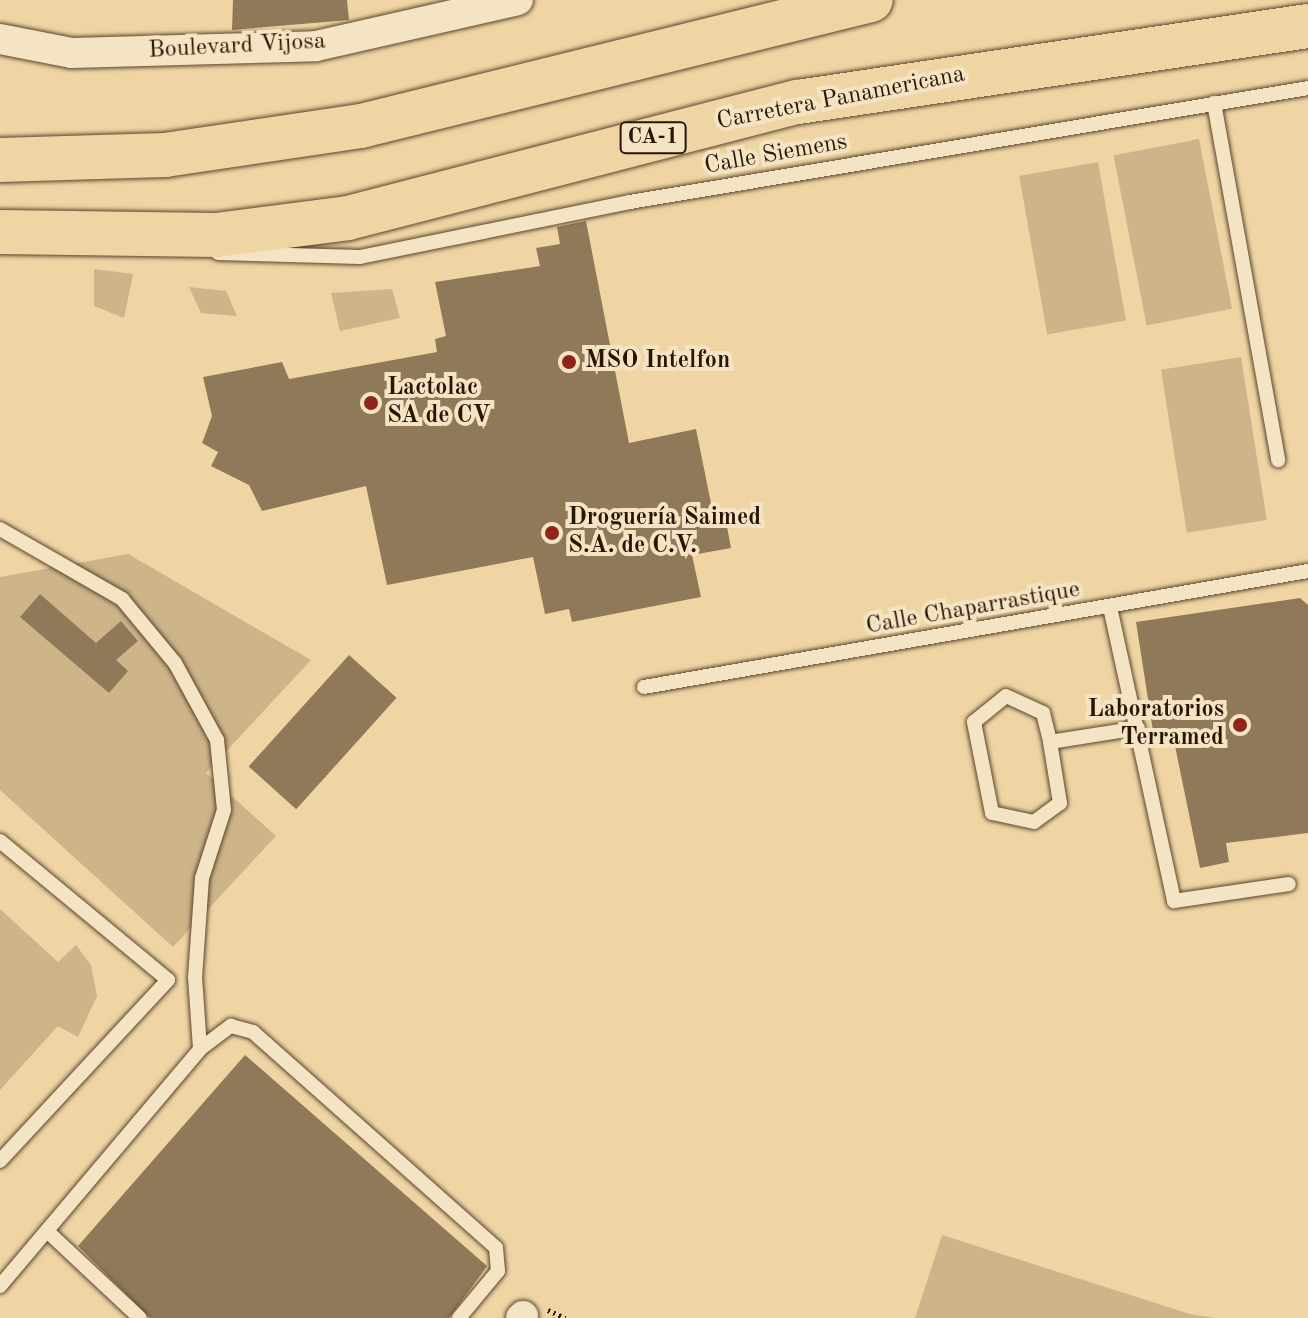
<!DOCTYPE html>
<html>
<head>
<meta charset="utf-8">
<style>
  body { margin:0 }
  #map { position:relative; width:1308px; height:1318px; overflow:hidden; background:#efd5a4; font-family:"Old Standard TT",serif }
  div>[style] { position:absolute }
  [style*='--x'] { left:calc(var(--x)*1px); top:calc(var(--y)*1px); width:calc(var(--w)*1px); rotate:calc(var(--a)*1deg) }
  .green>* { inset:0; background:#cdb489; transform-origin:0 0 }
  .building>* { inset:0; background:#907958; transform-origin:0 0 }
  .path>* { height:5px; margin-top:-2.5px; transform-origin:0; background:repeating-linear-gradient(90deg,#291505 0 2px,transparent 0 6px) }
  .roads { filter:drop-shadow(0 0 2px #5a452d) drop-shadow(0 0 2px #5a452d) }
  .lane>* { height:14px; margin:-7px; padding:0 7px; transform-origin:7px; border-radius:7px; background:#f5e4c4 }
  .street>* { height:30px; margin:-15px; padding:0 15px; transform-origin:15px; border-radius:15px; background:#f5e4c4 }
  .primary>* { height:44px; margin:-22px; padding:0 22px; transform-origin:22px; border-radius:22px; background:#efd5a4 }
  .dots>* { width:22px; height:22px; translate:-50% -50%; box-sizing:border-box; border:4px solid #f5e4c4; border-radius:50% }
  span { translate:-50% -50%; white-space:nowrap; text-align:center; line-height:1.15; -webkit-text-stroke:8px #f5e4c4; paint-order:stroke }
  .shield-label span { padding:2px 6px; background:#f5e4c4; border:2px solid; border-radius:6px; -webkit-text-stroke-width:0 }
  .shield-label { font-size:22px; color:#291505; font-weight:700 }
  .street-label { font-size:24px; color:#291505 }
  .poi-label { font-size:24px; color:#291505; font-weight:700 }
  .left { translate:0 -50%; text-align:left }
  .right { translate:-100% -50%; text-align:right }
</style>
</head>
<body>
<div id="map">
  <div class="green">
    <i style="left:1199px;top:139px;width:173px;height:87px;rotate:79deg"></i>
    <i style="left:1098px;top:162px;width:161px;height:80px;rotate:80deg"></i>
    <i style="clip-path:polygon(94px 269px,133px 274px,124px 318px,94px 306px)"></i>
    <i style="clip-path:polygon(189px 287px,226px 291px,237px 316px,201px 313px)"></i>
    <i style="clip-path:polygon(392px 289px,400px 318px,340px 331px,331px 293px)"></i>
    <i style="left:1241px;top:357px;width:165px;height:81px;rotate:81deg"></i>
    <i style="clip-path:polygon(128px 554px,311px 660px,206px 773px,276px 836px,173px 947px,0 790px,0 577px)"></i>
    <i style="clip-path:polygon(0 909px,58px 962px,76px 945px,91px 965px,97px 996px,78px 1037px,58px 1026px,0 1090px)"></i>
    <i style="clip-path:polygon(942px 1235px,1190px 1314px,1215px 1318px,915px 1318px)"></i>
  </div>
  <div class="building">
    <i style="clip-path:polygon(233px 0,347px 0,349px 20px,232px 30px)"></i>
    <i style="clip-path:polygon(586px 221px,629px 443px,696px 429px,714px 518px,725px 516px,731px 548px,692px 555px,701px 597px,572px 622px,569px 609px,545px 614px,533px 557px,387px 585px,366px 486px,262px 511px,249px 485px,211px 466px,218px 452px,202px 443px,212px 416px,203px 377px,282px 362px,289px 379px,437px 352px,435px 339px,446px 336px,435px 282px,540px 266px,536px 248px,560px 244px,557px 227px)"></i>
    <i style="clip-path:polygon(40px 594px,96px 643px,121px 621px,138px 641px,116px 660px,128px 671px,109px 693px,20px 617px)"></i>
    <i style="clip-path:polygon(1300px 598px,1308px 605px,1308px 833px,1226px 843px,1229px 862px,1200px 868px,1174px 741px,1155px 744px,1136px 622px)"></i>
    <i style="left:349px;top:655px;width:64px;height:150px;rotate:42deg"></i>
    <i style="clip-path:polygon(245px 1055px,487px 1266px,449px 1318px,150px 1318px,78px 1246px)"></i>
  </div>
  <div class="path">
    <i style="--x:548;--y:1310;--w:19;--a:25"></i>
  </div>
  <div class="roads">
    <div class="lane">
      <i style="--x:1214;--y:103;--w:363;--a:79.8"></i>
      <i style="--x:218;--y:253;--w:142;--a:1.6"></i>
      <i style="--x:360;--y:257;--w:276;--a:-11.5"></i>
      <i style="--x:630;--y:202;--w:688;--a:-9.54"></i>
      <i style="--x:0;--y:529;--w:141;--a:29.8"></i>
      <i style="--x:122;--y:599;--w:83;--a:50.4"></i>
      <i style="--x:175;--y:663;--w:88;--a:61.4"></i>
      <i style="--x:217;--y:740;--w:70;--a:84.3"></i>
      <i style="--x:224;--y:810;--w:71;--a:107.9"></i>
      <i style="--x:202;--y:878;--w:99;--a:94"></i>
      <i style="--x:195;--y:977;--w:72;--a:86"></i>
      <i style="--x:1110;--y:607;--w:301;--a:77.7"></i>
      <i style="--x:1174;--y:901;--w:116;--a:-8.4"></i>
      <i style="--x:644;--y:687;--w:674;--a:-9.91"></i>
      <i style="--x:1006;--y:696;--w:41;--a:24.7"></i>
      <i style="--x:1043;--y:713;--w:30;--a:76"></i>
      <i style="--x:1050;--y:742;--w:62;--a:80.7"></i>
      <i style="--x:1060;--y:803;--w:32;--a:144"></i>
      <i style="--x:1034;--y:822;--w:43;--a:-167.9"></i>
      <i style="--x:992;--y:813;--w:93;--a:-101.2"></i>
      <i style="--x:974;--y:722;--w:41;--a:-39.1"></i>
      <i style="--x:1050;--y:742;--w:89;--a:-9"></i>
      <i style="--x:0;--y:841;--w:218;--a:39.6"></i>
      <i style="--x:168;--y:980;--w:247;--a:132.9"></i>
      <i style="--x:47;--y:1231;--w:127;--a:43.1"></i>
      <i style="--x:0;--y:1286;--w:310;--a:-49.8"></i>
      <i style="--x:200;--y:1049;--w:39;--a:-37"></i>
      <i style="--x:231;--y:1026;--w:23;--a:15"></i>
      <i style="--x:253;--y:1032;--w:325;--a:41.6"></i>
      <i style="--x:496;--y:1248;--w:23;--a:85"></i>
      <i style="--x:498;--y:1271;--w:61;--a:129.7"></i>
    </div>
    <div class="street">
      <i style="--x:0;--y:39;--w:73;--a:11"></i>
      <i style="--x:72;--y:53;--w:244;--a:-1.6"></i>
      <i style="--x:316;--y:46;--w:207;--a:-12.8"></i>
      <i style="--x:521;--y:1318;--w:3;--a:-45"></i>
    </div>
    <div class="primary">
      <i style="--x:0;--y:160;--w:165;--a:-1.7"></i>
      <i style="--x:165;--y:155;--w:198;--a:-8.4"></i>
      <i style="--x:361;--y:126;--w:525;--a:-13.88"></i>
      <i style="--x:0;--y:232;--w:216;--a:0.8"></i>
      <i style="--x:216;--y:235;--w:133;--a:-7.3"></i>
      <i style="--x:348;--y:218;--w:465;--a:-14.5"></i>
      <i style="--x:798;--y:102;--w:516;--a:-8.48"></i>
    </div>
  </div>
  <div class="dots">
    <i style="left:569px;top:362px;background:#8f2418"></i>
    <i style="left:371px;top:403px;background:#8f2418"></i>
    <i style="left:552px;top:533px;background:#8f2418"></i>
    <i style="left:1240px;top:725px;background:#8f2418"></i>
  </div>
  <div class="shield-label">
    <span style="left:653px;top:138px">CA-1</span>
  </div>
  <div class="street-label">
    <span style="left:237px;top:47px;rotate:-3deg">Boulevard Vijosa</span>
    <span style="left:841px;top:99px;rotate:-11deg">Carretera Panamericana</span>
    <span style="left:776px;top:155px;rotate:-10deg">Calle Siemens</span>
    <span style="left:973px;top:609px;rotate:-10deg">Calle Chaparrastique</span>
  </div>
  <div class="poi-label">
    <span class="left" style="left:585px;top:362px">MSO Intelfon</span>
    <span class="left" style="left:387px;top:403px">Lactolac<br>SA de CV</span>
    <span class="left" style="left:568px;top:533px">Droguería Saimed<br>S.A. de C.V.</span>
    <span class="right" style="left:1224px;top:725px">Laboratorios<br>Terramed</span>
  </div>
</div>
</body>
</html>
